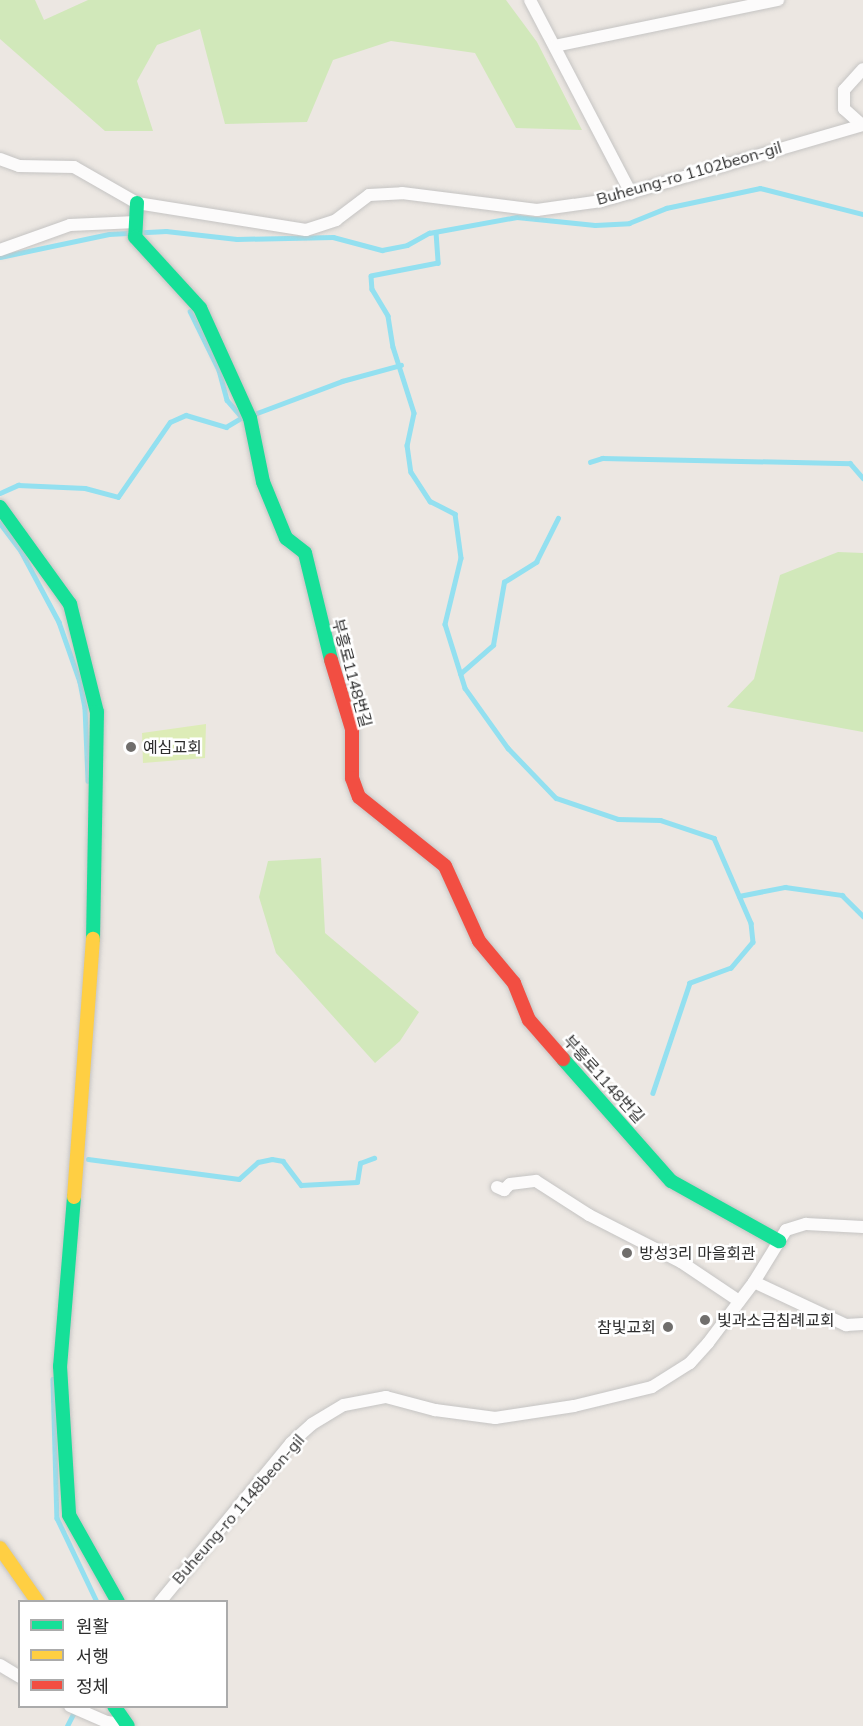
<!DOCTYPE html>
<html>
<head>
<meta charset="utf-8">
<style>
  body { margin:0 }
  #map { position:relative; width:863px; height:1726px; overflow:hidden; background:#ece7e2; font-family:Mulish,"Noto Sans KR",sans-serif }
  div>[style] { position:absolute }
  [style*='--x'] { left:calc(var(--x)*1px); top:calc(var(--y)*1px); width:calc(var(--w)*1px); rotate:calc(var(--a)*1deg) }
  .green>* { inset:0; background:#d1e8ba }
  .pitch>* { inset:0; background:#ddecb7 }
  .stream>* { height:4.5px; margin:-2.25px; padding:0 2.25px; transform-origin:2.25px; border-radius:2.25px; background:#93e0f0 }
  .roads { filter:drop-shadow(0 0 2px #c5c4c3) drop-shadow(0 0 2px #c5c4c3) }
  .street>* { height:12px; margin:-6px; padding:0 6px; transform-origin:6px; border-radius:6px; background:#fcfbfb }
  .fast>* { height:14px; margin:-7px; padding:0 7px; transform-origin:7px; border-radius:7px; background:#16e098 }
  .slow>* { height:14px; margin:-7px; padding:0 7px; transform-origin:7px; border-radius:7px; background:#ffcf43 }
  .jam>* { height:14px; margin:-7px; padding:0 7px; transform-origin:7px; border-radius:7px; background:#f24e42 }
  .dots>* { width:16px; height:16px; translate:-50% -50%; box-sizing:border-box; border:3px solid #fff; border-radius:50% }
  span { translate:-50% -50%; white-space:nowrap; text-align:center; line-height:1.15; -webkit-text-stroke:5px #fff; paint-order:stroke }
  .street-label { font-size:16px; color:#2d2d2d }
  .poi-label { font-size:16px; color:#2d2d2d }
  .left { translate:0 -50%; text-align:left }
  .right { translate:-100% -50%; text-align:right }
  .legend { position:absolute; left:18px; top:1600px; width:210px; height:108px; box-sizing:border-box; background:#fff; border:2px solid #ababab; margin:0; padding:8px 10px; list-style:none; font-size:18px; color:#2d2d2d }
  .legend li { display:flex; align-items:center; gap:12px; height:30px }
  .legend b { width:30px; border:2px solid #ababab }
</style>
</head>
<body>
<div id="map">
  <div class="green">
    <i style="clip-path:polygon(0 0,35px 0,44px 20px,88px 0,506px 0,537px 42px,582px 130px,516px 128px,475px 53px,391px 41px,333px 60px,307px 122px,225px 124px,200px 29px,157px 45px,137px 81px,153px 131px,105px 131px,0 39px)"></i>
    <i style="clip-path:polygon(838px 552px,863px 553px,863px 732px,727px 707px,754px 679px,780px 575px)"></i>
    <i style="clip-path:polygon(321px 858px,325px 933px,419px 1012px,400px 1041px,375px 1063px,276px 953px,259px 897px,268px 861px)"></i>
  </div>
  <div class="pitch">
    <i style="clip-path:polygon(206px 724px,205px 758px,143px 763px,142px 733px)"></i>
  </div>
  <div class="stream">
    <i style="--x:436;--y:232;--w:31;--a:86"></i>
    <i style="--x:438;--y:263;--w:68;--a:169"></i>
    <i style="--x:371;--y:276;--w:13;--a:86"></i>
    <i style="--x:372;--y:289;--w:31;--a:59"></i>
    <i style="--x:388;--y:316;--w:31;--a:81"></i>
    <i style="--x:393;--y:347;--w:69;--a:72.3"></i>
    <i style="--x:414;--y:413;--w:33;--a:102"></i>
    <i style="--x:407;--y:445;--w:27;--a:82"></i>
    <i style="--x:411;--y:472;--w:35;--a:57"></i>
    <i style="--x:430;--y:501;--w:28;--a:27"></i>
    <i style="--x:455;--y:514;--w:44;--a:82.2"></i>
    <i style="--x:461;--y:558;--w:68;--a:103.6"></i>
    <i style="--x:445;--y:624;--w:67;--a:72.6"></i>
    <i style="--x:465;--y:688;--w:74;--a:54.4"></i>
    <i style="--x:508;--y:748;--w:69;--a:46.2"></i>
    <i style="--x:556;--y:798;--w:65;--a:18.7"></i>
    <i style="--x:618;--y:819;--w:42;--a:1.4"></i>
    <i style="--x:660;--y:820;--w:57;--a:18.4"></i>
    <i style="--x:714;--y:838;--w:93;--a:66.5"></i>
    <i style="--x:751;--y:923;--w:19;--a:84"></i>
    <i style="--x:753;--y:942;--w:34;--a:130"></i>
    <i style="--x:731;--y:968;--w:44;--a:159.9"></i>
    <i style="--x:690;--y:983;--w:116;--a:108.6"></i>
    <i style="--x:0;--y:257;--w:111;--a:-11.9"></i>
    <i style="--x:109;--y:234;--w:57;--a:-3"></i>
    <i style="--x:166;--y:231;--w:71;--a:6.4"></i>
    <i style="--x:237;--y:239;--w:96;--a:-1.2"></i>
    <i style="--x:333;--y:237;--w:51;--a:14.9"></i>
    <i style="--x:382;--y:250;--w:25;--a:-11"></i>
    <i style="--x:407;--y:245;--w:25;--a:-29"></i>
    <i style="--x:429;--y:233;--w:89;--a:-10.3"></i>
    <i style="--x:517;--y:217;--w:78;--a:5.9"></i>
    <i style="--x:595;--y:225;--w:34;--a:-3"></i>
    <i style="--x:629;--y:223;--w:40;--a:-22"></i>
    <i style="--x:666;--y:208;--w:96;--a:-12"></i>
    <i style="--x:760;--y:188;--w:106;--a:14.2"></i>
    <i style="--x:190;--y:311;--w:66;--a:63.8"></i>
    <i style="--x:219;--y:370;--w:31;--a:75"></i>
    <i style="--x:227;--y:400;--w:23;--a:49"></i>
    <i style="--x:257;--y:413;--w:91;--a:-20.6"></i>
    <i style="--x:342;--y:381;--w:61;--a:-15.2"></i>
    <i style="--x:590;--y:462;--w:13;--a:-18"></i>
    <i style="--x:602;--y:458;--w:248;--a:1.2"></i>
    <i style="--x:850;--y:463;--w:20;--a:49"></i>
    <i style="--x:0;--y:493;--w:20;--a:-24"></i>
    <i style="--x:18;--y:485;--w:67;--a:2.6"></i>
    <i style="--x:85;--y:488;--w:34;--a:15"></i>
    <i style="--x:118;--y:497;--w:91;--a:-55.3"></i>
    <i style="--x:170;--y:422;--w:17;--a:-24"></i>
    <i style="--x:186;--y:415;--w:42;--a:16.7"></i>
    <i style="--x:226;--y:427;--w:21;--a:-31"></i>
    <i style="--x:0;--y:523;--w:35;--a:53"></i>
    <i style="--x:21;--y:551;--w:81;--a:61.8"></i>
    <i style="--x:59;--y:622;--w:64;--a:70.7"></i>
    <i style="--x:80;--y:682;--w:26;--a:79"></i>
    <i style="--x:85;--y:708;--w:73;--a:87.6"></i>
    <i style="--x:460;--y:674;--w:44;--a:-41.3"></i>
    <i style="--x:493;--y:645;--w:64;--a:-80.1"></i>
    <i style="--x:504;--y:582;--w:38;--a:-32"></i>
    <i style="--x:536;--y:562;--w:49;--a:-63.4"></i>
    <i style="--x:739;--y:896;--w:47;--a:-11.1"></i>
    <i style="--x:785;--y:887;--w:58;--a:8"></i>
    <i style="--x:842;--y:895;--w:30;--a:45"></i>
    <i style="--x:88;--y:1159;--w:152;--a:7.5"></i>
    <i style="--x:239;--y:1179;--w:25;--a:-42"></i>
    <i style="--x:258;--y:1162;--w:14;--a:-12"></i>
    <i style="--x:272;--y:1159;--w:11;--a:10"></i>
    <i style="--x:283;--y:1161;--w:30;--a:53"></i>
    <i style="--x:301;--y:1185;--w:56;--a:-3.1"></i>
    <i style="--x:357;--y:1182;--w:19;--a:-81"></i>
    <i style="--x:360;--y:1163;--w:15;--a:-20"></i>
    <i style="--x:53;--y:1379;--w:139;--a:88.4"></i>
    <i style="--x:57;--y:1518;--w:93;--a:64.5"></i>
    <i style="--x:67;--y:1726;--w:18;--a:-63"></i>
  </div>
  <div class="roads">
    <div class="street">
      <i style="--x:530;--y:0;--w:218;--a:62.4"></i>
      <i style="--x:555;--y:46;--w:228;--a:-11.7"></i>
      <i style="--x:862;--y:125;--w:24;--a:-138"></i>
      <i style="--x:844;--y:109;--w:19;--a:-90"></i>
      <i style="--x:844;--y:90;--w:28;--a:-48"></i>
      <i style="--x:0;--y:159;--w:20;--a:20"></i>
      <i style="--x:19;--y:166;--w:55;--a:1"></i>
      <i style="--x:74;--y:167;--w:73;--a:29.7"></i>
      <i style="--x:137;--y:203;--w:171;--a:9.1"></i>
      <i style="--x:306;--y:230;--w:32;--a:-18"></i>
      <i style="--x:336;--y:220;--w:41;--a:-37.1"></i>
      <i style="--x:369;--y:195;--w:33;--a:-3"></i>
      <i style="--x:402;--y:193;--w:136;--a:7.2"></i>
      <i style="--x:537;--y:210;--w:65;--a:-8"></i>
      <i style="--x:601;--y:201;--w:273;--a:-16.2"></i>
      <i style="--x:0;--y:250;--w:74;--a:-19.7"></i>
      <i style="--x:70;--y:225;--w:66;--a:-2.6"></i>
      <i style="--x:497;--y:1187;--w:8;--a:23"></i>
      <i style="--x:504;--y:1190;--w:8;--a:-45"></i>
      <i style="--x:510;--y:1184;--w:26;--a:-7"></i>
      <i style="--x:536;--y:1181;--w:63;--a:32.7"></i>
      <i style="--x:589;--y:1215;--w:103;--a:27.1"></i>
      <i style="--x:681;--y:1262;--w:70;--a:33.9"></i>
      <i style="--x:754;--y:1282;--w:102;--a:25.1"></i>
      <i style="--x:846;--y:1325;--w:17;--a:-3"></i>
      <i style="--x:160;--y:1602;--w:206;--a:-50.5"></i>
      <i style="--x:291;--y:1443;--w:28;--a:-42"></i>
      <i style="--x:312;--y:1424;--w:37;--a:-31"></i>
      <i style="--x:344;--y:1405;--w:43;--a:-10.8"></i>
      <i style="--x:386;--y:1397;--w:51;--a:14.9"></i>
      <i style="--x:435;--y:1410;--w:61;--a:7.6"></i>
      <i style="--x:495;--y:1418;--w:80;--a:-8.6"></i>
      <i style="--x:574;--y:1406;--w:80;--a:-13.7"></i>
      <i style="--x:652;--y:1387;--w:45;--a:-32.3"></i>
      <i style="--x:690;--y:1363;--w:27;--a:-48"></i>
      <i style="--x:708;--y:1343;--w:76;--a:-53"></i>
      <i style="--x:754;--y:1282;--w:61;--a:-58.4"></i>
      <i style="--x:786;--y:1230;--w:21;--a:-17"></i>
      <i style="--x:806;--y:1224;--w:57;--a:3"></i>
      <i style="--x:0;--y:1665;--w:23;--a:31"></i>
      <i style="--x:70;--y:1706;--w:40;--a:23.4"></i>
      <i style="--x:107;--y:1722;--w:21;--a:8"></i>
    </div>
    <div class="fast">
      <i style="--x:137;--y:203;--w:34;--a:93"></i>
      <i style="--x:135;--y:237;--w:96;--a:47.5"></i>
      <i style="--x:200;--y:308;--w:121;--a:65.6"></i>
      <i style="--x:250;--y:418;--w:65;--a:78.5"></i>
      <i style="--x:263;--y:482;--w:61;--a:67.7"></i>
      <i style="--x:286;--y:538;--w:24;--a:38"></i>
      <i style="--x:305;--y:553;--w:110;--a:76.3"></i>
      <i style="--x:0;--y:507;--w:120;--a:54.2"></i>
      <i style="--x:70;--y:604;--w:111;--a:76"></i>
      <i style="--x:97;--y:712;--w:227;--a:91"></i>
      <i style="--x:563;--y:1059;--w:163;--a:48.5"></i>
      <i style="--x:671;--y:1181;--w:124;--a:29.1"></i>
      <i style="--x:74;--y:1197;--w:170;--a:94.7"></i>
      <i style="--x:60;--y:1366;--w:149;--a:86.5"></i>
      <i style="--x:69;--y:1515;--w:100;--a:60.6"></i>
      <i style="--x:114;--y:1706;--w:24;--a:55"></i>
    </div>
    <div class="slow">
      <i style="--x:74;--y:1197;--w:259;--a:-85.8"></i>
      <i style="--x:0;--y:1548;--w:66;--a:54.9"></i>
    </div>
    <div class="jam">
      <i style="--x:331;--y:660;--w:72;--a:73.1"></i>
      <i style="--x:352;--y:729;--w:49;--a:90"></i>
      <i style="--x:352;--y:778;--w:20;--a:70"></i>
      <i style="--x:359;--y:797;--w:110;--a:38.7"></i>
      <i style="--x:445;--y:866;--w:82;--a:65.6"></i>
      <i style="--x:479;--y:941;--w:55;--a:50.2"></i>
      <i style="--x:514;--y:983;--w:40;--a:68"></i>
      <i style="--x:529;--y:1020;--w:52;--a:48.9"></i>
    </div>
  </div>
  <div class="dots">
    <i style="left:131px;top:747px;background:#706e6c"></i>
    <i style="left:627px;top:1253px;background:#706e6c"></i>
    <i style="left:705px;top:1320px;background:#706e6c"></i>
    <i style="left:668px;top:1327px;background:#706e6c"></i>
  </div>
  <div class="street-label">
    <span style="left:689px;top:173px;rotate:-16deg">Buheung-ro 1102beon-gil</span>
    <span style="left:352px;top:673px;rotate:75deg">부흥로1148번길</span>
    <span style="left:604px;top:1079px;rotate:48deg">부흥로1148번길</span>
    <span style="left:238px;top:1509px;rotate:-49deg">Buheung-ro 1148beon-gil</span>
  </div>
  <div class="poi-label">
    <span class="left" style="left:143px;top:747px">예심교회</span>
    <span class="left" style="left:639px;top:1253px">방성3리 마을회관</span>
    <span class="left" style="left:717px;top:1320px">빛과소금침례교회</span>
    <span class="right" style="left:656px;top:1327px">참빛교회</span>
  </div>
  <ul class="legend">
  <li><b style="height:8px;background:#16e098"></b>원활</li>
  <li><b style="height:8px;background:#ffcf43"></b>서행</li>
  <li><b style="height:8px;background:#f24e42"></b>정체</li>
  </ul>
</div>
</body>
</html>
